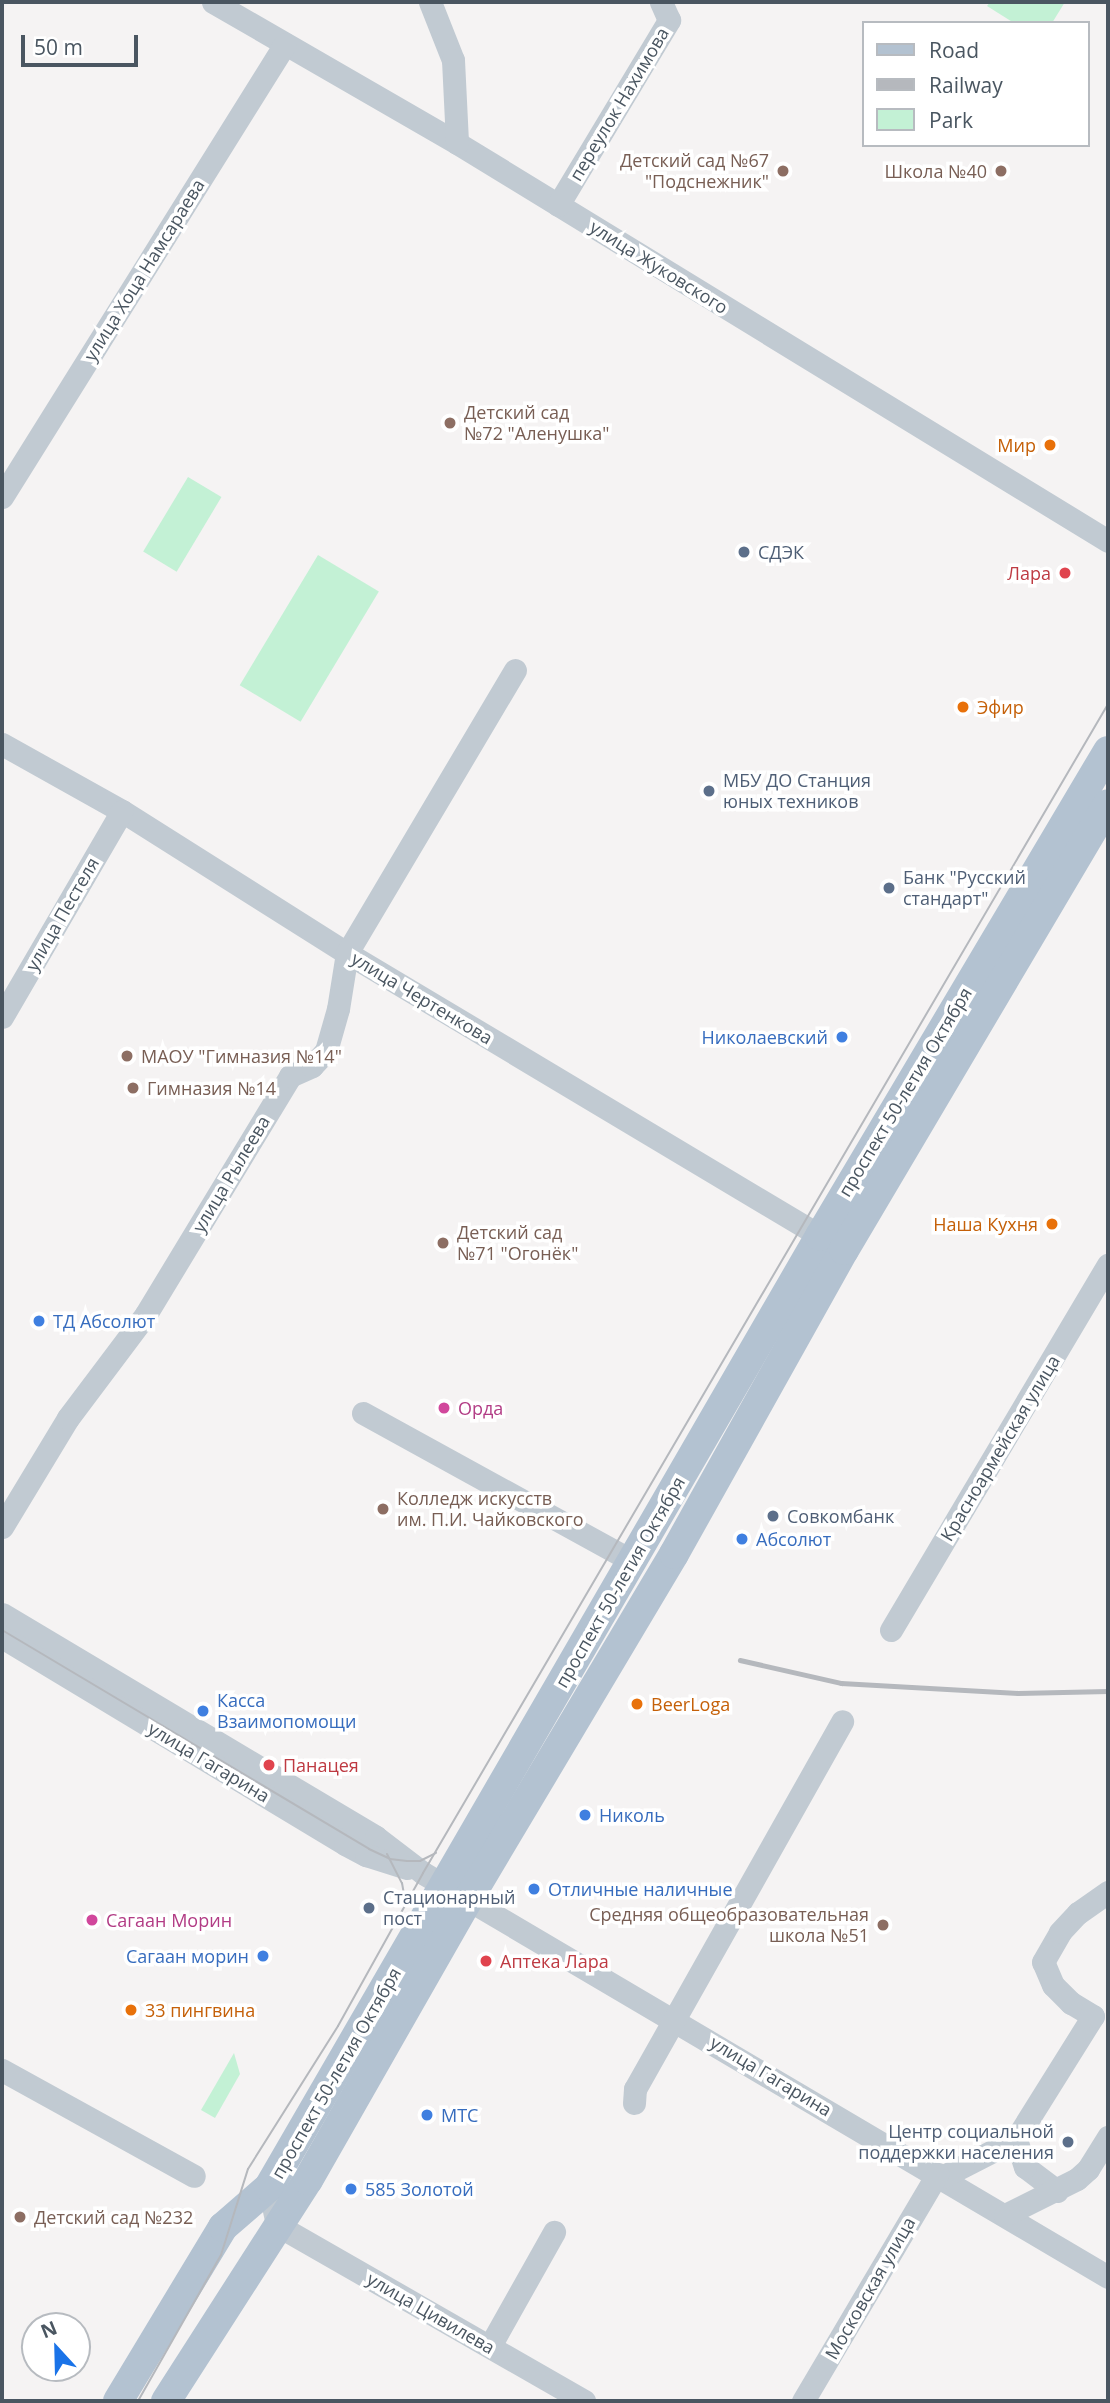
<!DOCTYPE html>
<html>
<head>
<meta charset="utf-8">
<style>
  body { margin:0 }
  #map { position:relative; width:1110px; height:2403px; overflow:hidden; background:#f5f3f3; font-family:"Open Sans",sans-serif }
  div>[style] { position:absolute }
  [style*='--x'] { left:calc(var(--x)*1px); top:calc(var(--y)*1px); width:calc(var(--w)*1px); rotate:calc(var(--a)*1deg) }
  .green>* { inset:0; background:#c3f1d5; transform-origin:0 0 }
  .minor>* { height:23px; margin:-11.5px; padding:0 11.5px; transform-origin:11.5px; border-radius:11.5px; background:#c1cad2 }
  .major>* { height:30px; margin:-15px; padding:0 15px; transform-origin:15px; border-radius:15px; background:#b3c2d1 }
  .tram>* { height:2px; margin:-1px; padding:0 1px; transform-origin:1px; border-radius:1px; background:#b5b8bd }
  .rail>* { height:4.5px; margin:-2.25px; padding:0 2.25px; transform-origin:2.25px; border-radius:2.25px; background:#b5b8bd }
  .dots>* { width:19px; height:19px; translate:-50% -50%; box-sizing:border-box; border:4px solid #fff; border-radius:50% }
  span { translate:-50% -50%; white-space:nowrap; text-align:center; line-height:1.15; -webkit-text-stroke:7px #fff; paint-order:stroke }
  .street-label { font-size:18px; color:#4a5661 }
  .education-label { font-size:18px; color:#785e54 }
  .right { translate:-100% -50%; text-align:right }
  .left { translate:0 -50%; text-align:left }
  .food-label { font-size:18px; color:#c56008 }
  .service-label { font-size:18px; color:#4e5e75 }
  .health-label { font-size:18px; color:#be3a42 }
  .shop-label { font-size:18px; color:#366cbe }
  .hotel-label { font-size:18px; color:#b23c85 }
  .frame { position:absolute; inset:0; border:4px solid #4a5661; pointer-events:none }
  .legend { position:absolute; left:862px; top:21px; width:228px; height:126px; box-sizing:border-box; background:#fff; border:2px solid #b7bbc0; margin:0; padding:9px 12px; list-style:none; font-size:21px; color:#4a5661 }
  .legend li { display:flex; align-items:center; gap:14px; height:35px }
  .legend b { width:35px; border:2px solid #b7bbc0 }
  .north { position:absolute; left:21px; top:2312px; width:70px; height:70px; box-sizing:border-box; background:#fff; border:2px solid #b7bbc0; border-radius:50%; rotate:338deg; font-size:19px; font-weight:700; line-height:28px; text-align:center; color:#4a5661 }
  .north::after { content:''; display:block; margin:auto; width:24px; height:32px; background:#1a73e8; clip-path:polygon(50% 0,100% 100%,50% 72%,0 100%) }
  .scale { position:absolute; left:21px; top:35px; width:117px; height:32px; box-sizing:border-box; border:4px solid #4a5661; border-top:0; padding-left:9px; font-size:21px; line-height:24px; white-space:nowrap; color:#4a5661; -webkit-text-stroke:5px #fff; paint-order:stroke }
</style>
</head>
<body>
<div id="map">
  <div class="green">
    <i style="clip-path:polygon(990px 2px,1065px 2px,1052px 23px,1014px 23px,987px 6px)"></i>
    <i style="left:188px;top:477px;width:39px;height:87px;rotate:31deg"></i>
    <i style="left:318px;top:555px;width:71px;height:152px;rotate:31deg"></i>
    <i style="clip-path:polygon(234px 2053px,240px 2074px,215px 2118px,201px 2110px)"></i>
  </div>
  <div class="minor">
    <i style="--x:213;--y:2;--w:282;--a:30"></i>
    <i style="--x:457;--y:143;--w:763;--a:31.44"></i>
    <i style="--x:430;--y:2;--w:62;--a:68.4"></i>
    <i style="--x:453;--y:60;--w:83;--a:87.2"></i>
    <i style="--x:558;--y:205;--w:216;--a:-59"></i>
    <i style="--x:669;--y:20;--w:20;--a:-114"></i>
    <i style="--x:2;--y:497;--w:534;--a:-58.01"></i>
    <i style="--x:2;--y:744;--w:137;--a:29.2"></i>
    <i style="--x:122;--y:811;--w:266;--a:32.3"></i>
    <i style="--x:347;--y:953;--w:565;--a:30.88"></i>
    <i style="--x:2;--y:1017;--w:238;--a:-59.8"></i>
    <i style="--x:363;--y:1413;--w:307;--a:28.8"></i>
    <i style="--x:2;--y:1527;--w:127;--a:-58.8"></i>
    <i style="--x:68;--y:1418;--w:130;--a:-53.1"></i>
    <i style="--x:146;--y:1314;--w:278;--a:-58.8"></i>
    <i style="--x:290;--y:1076;--w:24;--a:-24"></i>
    <i style="--x:312;--y:1066;--w:21;--a:-47"></i>
    <i style="--x:326;--y:1051;--w:44;--a:-74.1"></i>
    <i style="--x:338;--y:1009;--w:57;--a:-80.9"></i>
    <i style="--x:347;--y:953;--w:329;--a:-59.3"></i>
    <i style="--x:2;--y:1614;--w:435;--a:30.8"></i>
    <i style="--x:376;--y:1837;--w:59;--a:37.5"></i>
    <i style="--x:423;--y:1873;--w:795;--a:30.53"></i>
    <i style="--x:891;--y:1630;--w:425;--a:-59.3"></i>
    <i style="--x:2;--y:1637;--w:401;--a:31.1"></i>
    <i style="--x:345;--y:1844;--w:24;--a:28"></i>
    <i style="--x:366;--y:1855;--w:43;--a:17.6"></i>
    <i style="--x:2;--y:2070;--w:219;--a:28.9"></i>
    <i style="--x:634;--y:2103;--w:14;--a:-86"></i>
    <i style="--x:635;--y:2089;--w:422;--a:-60.6"></i>
    <i style="--x:942;--y:2177;--w:83;--a:-27.2"></i>
    <i style="--x:269;--y:2187;--w:39;--a:78"></i>
    <i style="--x:277;--y:2225;--w:354;--a:29.8"></i>
    <i style="--x:1057;--y:2191;--w:40;--a:-143"></i>
    <i style="--x:1025;--y:2167;--w:29;--a:-108"></i>
    <i style="--x:1016;--y:2139;--w:145;--a:-58"></i>
    <i style="--x:1093;--y:2016;--w:26;--a:-149"></i>
    <i style="--x:1071;--y:2003;--w:25;--a:-135"></i>
    <i style="--x:1053;--y:1985;--w:25;--a:-113"></i>
    <i style="--x:1043;--y:1962;--w:34;--a:-60"></i>
    <i style="--x:1060;--y:1932;--w:26;--a:-47"></i>
    <i style="--x:1078;--y:1913;--w:37;--a:-35"></i>
    <i style="--x:1005;--y:2215;--w:80;--a:-26.6"></i>
    <i style="--x:1077;--y:2179;--w:15;--a:-42"></i>
    <i style="--x:1088;--y:2169;--w:38;--a:-58"></i>
    <i style="--x:490;--y:2346;--w:131;--a:-60.7"></i>
    <i style="--x:803;--y:2401;--w:264;--a:-59.4"></i>
  </div>
  <div class="major">
    <i style="--x:118;--y:2401;--w:203;--a:-58.9"></i>
    <i style="--x:223;--y:2227;--w:61;--a:-41"></i>
    <i style="--x:269;--y:2187;--w:1099;--a:-59.91"></i>
    <i style="--x:820;--y:1236;--w:564;--a:-59.3"></i>
    <i style="--x:166;--y:2401;--w:263;--a:-57.3"></i>
    <i style="--x:308;--y:2180;--w:325;--a:-60.3"></i>
    <i style="--x:469;--y:1898;--w:400;--a:-59.2"></i>
    <i style="--x:674;--y:1554;--w:348;--a:-60.8"></i>
    <i style="--x:844;--y:1250;--w:518;--a:-59.38"></i>
  </div>
  <div class="tram">
    <i style="--x:2;--y:1630;--w:427;--a:30.8"></i>
    <i style="--x:369;--y:1849;--w:23;--a:25"></i>
    <i style="--x:390;--y:1859;--w:17;--a:7"></i>
    <i style="--x:407;--y:1861;--w:13;--a:0"></i>
    <i style="--x:420;--y:1861;--w:18;--a:-27"></i>
    <i style="--x:387;--y:1854;--w:33;--a:63"></i>
    <i style="--x:402;--y:1883;--w:23;--a:80"></i>
    <i style="--x:138;--y:2401;--w:168;--a:-60.4"></i>
    <i style="--x:221;--y:2255;--w:90;--a:-72.6"></i>
    <i style="--x:248;--y:2169;--w:169;--a:-57.8"></i>
    <i style="--x:338;--y:2026;--w:175;--a:-60.9"></i>
    <i style="--x:423;--y:1873;--w:1355;--a:-59.63"></i>
  </div>
  <div class="rail">
    <i style="--x:740;--y:1660;--w:104;--a:12.8"></i>
    <i style="--x:841;--y:1683;--w:177;--a:3.2"></i>
    <i style="--x:1018;--y:1693;--w:90;--a:-1.3"></i>
  </div>
  <div class="dots">
    <i style="left:783px;top:171px;background:#8d6e63"></i>
    <i style="left:1001px;top:171px;background:#8d6e63"></i>
    <i style="left:450px;top:423px;background:#8d6e63"></i>
    <i style="left:1050px;top:445px;background:#e8710a"></i>
    <i style="left:744px;top:552px;background:#5c6f8a"></i>
    <i style="left:1065px;top:573px;background:#e0444e"></i>
    <i style="left:963px;top:707px;background:#e8710a"></i>
    <i style="left:709px;top:791px;background:#5c6f8a"></i>
    <i style="left:889px;top:888px;background:#5c6f8a"></i>
    <i style="left:842px;top:1037px;background:#3f7fe0"></i>
    <i style="left:127px;top:1056px;background:#8d6e63"></i>
    <i style="left:133px;top:1088px;background:#8d6e63"></i>
    <i style="left:1052px;top:1224px;background:#e8710a"></i>
    <i style="left:443px;top:1243px;background:#8d6e63"></i>
    <i style="left:39px;top:1321px;background:#3f7fe0"></i>
    <i style="left:444px;top:1408px;background:#d1479c"></i>
    <i style="left:383px;top:1509px;background:#8d6e63"></i>
    <i style="left:773px;top:1516px;background:#5c6f8a"></i>
    <i style="left:742px;top:1539px;background:#3f7fe0"></i>
    <i style="left:637px;top:1704px;background:#e8710a"></i>
    <i style="left:203px;top:1711px;background:#3f7fe0"></i>
    <i style="left:269px;top:1765px;background:#e0444e"></i>
    <i style="left:585px;top:1815px;background:#3f7fe0"></i>
    <i style="left:534px;top:1889px;background:#3f7fe0"></i>
    <i style="left:369px;top:1908px;background:#5c6f8a"></i>
    <i style="left:92px;top:1920px;background:#d1479c"></i>
    <i style="left:883px;top:1925px;background:#8d6e63"></i>
    <i style="left:263px;top:1956px;background:#3f7fe0"></i>
    <i style="left:486px;top:1961px;background:#e0444e"></i>
    <i style="left:131px;top:2010px;background:#e8710a"></i>
    <i style="left:427px;top:2115px;background:#3f7fe0"></i>
    <i style="left:1068px;top:2142px;background:#5c6f8a"></i>
    <i style="left:351px;top:2189px;background:#3f7fe0"></i>
    <i style="left:20px;top:2217px;background:#8d6e63"></i>
  </div>
  <div class="street-label">
    <span style="left:619px;top:104px;rotate:-59deg">переулок Нахимова</span>
    <span style="left:659px;top:267px;rotate:32deg">улица Жуковского</span>
    <span style="left:144px;top:270px;rotate:-58deg">улица Хоца Намсараева</span>
    <span style="left:62px;top:914px;rotate:-60deg">улица Пестеля</span>
    <span style="left:422px;top:998px;rotate:31deg">улица Чертенкова</span>
    <span style="left:905px;top:1092px;rotate:-59deg">проспект 50-летия Октября</span>
    <span style="left:231px;top:1174px;rotate:-59deg">улица Рылеева</span>
    <span style="left:1000px;top:1448px;rotate:-59deg">Красноармейская улица</span>
    <span style="left:620px;top:1582px;rotate:-60deg">проспект 50-летия Октября</span>
    <span style="left:209px;top:1762px;rotate:31deg">улица Гагарина</span>
    <span style="left:336px;top:2073px;rotate:-60deg">проспект 50-летия Октября</span>
    <span style="left:771px;top:2076px;rotate:31deg">улица Гагарина</span>
    <span style="left:870px;top:2288px;rotate:-60deg">Московская улица</span>
    <span style="left:431px;top:2313px;rotate:30deg">улица Цивилева</span>
  </div>
  <div class="education-label">
    <span class="right" style="left:769px;top:171px">Детский сад №67<br>"Подснежник"</span>
    <span class="right" style="left:987px;top:171px">Школа №40</span>
    <span class="left" style="left:464px;top:423px">Детский сад<br>№72 "Аленушка"</span>
    <span class="left" style="left:141px;top:1056px">МАОУ "Гимназия №14"</span>
    <span class="left" style="left:147px;top:1088px">Гимназия №14</span>
    <span class="left" style="left:457px;top:1243px">Детский сад<br>№71 "Огонёк"</span>
    <span class="left" style="left:397px;top:1509px">Колледж искусств<br>им. П.И. Чайковского</span>
    <span class="right" style="left:869px;top:1925px">Средняя общеобразовательная<br>школа №51</span>
    <span class="left" style="left:34px;top:2217px">Детский сад №232</span>
  </div>
  <div class="food-label">
    <span class="right" style="left:1036px;top:445px">Мир</span>
    <span class="left" style="left:977px;top:707px">Эфир</span>
    <span class="right" style="left:1038px;top:1224px">Наша Кухня</span>
    <span class="left" style="left:651px;top:1704px">BeerLoga</span>
    <span class="left" style="left:145px;top:2010px">33 пингвина</span>
  </div>
  <div class="service-label">
    <span class="left" style="left:758px;top:552px">СДЭК</span>
    <span class="left" style="left:723px;top:791px">МБУ ДО Станция<br>юных техников</span>
    <span class="left" style="left:903px;top:888px">Банк "Русский<br>стандарт"</span>
    <span class="left" style="left:787px;top:1516px">Совкомбанк</span>
    <span class="left" style="left:383px;top:1908px">Стационарный<br>пост</span>
    <span class="right" style="left:1054px;top:2142px">Центр социальной<br>поддержки населения</span>
  </div>
  <div class="health-label">
    <span class="right" style="left:1051px;top:573px">Лара</span>
    <span class="left" style="left:283px;top:1765px">Панацея</span>
    <span class="left" style="left:500px;top:1961px">Аптека Лара</span>
  </div>
  <div class="shop-label">
    <span class="right" style="left:828px;top:1037px">Николаевский</span>
    <span class="left" style="left:53px;top:1321px">ТД Абсолют</span>
    <span class="left" style="left:756px;top:1539px">Абсолют</span>
    <span class="left" style="left:217px;top:1711px">Касса<br>Взаимопомощи</span>
    <span class="left" style="left:599px;top:1815px">Николь</span>
    <span class="left" style="left:548px;top:1889px">Отличные наличные</span>
    <span class="right" style="left:249px;top:1956px">Сагаан морин</span>
    <span class="left" style="left:441px;top:2115px">МТС</span>
    <span class="left" style="left:365px;top:2189px">585 Золотой</span>
  </div>
  <div class="hotel-label">
    <span class="left" style="left:458px;top:1408px">Орда</span>
    <span class="left" style="left:106px;top:1920px">Сагаан Морин</span>
  </div>
  <div class="frame"></div>
  <ul class="legend">
  <li><b style="height:9px;background:#b3c2d1"></b>Road</li>
  <li><b style="height:9px;background:#b5b8bd"></b>Railway</li>
  <li><b style="height:19px;background:#c3f1d5"></b>Park</li>
  </ul>
  <div class="north">N</div>
  <div class="scale">50 m</div>
</div>
</body>
</html>
